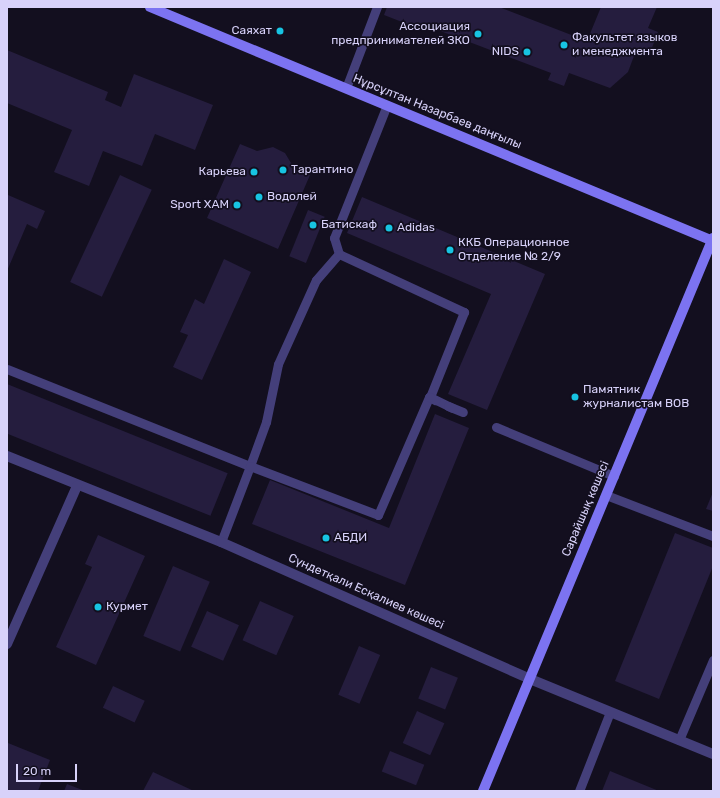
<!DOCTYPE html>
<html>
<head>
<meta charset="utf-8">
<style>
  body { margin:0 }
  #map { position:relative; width:720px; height:798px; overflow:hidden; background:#130f1f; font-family:Rubik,sans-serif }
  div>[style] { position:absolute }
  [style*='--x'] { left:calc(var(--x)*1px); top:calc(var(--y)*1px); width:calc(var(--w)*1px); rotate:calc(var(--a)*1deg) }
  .building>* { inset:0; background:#251d3e; transform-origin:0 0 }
  .lane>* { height:9px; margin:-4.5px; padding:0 4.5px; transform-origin:4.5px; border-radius:4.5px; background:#443f7a }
  .street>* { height:10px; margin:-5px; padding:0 5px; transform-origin:5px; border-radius:5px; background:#443f7a }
  .secondary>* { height:10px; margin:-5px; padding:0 5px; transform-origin:5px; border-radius:5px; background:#7c73f1 }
  .dots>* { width:11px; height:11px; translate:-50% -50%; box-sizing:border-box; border:2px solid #130f1f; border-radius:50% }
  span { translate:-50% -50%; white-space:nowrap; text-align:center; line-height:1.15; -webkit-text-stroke:3.5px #130f1f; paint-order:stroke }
  .poi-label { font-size:12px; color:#d8d2fa }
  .right { translate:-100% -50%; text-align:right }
  .left { translate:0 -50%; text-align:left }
  .street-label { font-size:12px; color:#d8d2fa }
  .frame { position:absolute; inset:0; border:8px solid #d8d2fa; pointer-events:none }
  .scale { position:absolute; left:16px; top:764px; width:61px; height:18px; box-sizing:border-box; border:2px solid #d8d2fa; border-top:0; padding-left:5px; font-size:12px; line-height:14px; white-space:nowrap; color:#d8d2fa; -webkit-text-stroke:3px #130f1f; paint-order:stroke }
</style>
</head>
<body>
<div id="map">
  <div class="building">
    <i style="clip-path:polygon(387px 7px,499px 7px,587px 41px,601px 7px,657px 7px,648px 28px,658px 32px,650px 53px,637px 48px,628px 72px,610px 88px,569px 73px,564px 86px,548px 80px,551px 73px,422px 24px,420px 29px,384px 15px)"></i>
    <i style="clip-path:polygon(7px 50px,108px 92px,105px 100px,121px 107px,134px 74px,213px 105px,195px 150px,155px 134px,142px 166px,103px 151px,89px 186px,54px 172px,72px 130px,7px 103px)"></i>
    <i style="clip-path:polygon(240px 144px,257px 151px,273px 147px,285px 153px,294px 168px,310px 175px,278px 249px,207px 218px)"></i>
    <i style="left:120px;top:175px;width:35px;height:118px;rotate:25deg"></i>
    <i style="clip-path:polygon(8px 195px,45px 211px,37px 229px,27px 224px,7px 271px)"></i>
    <i style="clip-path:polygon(362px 197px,545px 274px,487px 410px,448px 394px,491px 294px,347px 233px)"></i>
    <i style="left:308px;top:210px;width:18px;height:50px;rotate:22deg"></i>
    <i style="clip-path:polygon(224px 259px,251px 272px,202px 380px,173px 367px,188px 335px,180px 332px,195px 299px,204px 304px)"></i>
    <i style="left:7px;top:384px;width:238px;height:46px;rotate:22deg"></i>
    <i style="clip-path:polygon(435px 414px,469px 428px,405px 585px,252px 524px,270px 480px,389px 528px)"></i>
    <i style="clip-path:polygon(713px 492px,713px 511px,706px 509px)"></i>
    <i style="clip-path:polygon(675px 533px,713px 548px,713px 566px,659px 699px,615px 681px)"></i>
    <i style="clip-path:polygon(98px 535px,145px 556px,96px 665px,56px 647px,92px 567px,85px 564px)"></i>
    <i style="left:173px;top:566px;width:40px;height:76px;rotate:23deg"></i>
    <i style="left:260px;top:601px;width:37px;height:43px;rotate:24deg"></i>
    <i style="left:207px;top:611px;width:35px;height:39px;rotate:24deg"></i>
    <i style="left:359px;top:646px;width:23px;height:53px;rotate:23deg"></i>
    <i style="left:431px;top:667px;width:29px;height:34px;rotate:22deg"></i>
    <i style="left:113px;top:686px;width:35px;height:24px;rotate:25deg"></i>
    <i style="left:417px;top:711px;width:30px;height:35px;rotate:24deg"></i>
    <i style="clip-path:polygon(8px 743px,50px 760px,38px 791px,7px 791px)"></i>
    <i style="left:390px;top:751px;width:37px;height:22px;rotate:22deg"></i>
    <i style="clip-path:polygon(610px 771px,659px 791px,602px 791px)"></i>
    <i style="clip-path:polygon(153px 772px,194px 791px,143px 791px)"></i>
    <i style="clip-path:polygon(67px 784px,85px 791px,64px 791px)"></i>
  </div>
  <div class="lane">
    <i style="--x:346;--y:88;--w:87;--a:-69.1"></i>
    <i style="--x:339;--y:254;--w:17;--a:-107"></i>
    <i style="--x:334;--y:238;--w:143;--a:-68.3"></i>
    <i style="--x:7;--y:369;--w:262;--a:21.8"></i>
    <i style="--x:250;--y:466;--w:47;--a:-70"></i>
    <i style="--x:266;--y:422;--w:59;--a:-78.3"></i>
    <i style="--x:278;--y:364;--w:92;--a:-65.7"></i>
    <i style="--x:316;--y:280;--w:35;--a:-49"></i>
    <i style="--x:339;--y:254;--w:138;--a:24.9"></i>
    <i style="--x:464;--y:312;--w:92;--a:111.8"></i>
    <i style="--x:430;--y:397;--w:25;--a:26"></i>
    <i style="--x:448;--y:406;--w:16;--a:22"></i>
    <i style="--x:496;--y:427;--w:128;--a:22.6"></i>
    <i style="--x:606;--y:495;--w:115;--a:21"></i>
    <i style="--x:221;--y:542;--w:81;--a:-69.1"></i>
    <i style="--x:250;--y:466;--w:137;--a:20.9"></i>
    <i style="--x:378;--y:515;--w:129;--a:-66.6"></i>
    <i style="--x:429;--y:397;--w:7;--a:27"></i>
    <i style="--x:679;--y:740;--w:87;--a:-67"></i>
    <i style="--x:579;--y:791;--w:85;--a:-68.6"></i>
  </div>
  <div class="street">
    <i style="--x:7;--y:456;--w:231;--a:21.9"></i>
    <i style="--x:221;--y:542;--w:338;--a:23.9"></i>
    <i style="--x:530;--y:679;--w:198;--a:22.3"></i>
    <i style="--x:7;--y:644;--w:173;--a:-66.1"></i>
  </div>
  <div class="secondary">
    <i style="--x:150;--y:7;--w:610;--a:22.57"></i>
    <i style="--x:483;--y:791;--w:599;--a:-67.42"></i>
  </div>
  <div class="dots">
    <i style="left:280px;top:31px;background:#17c4e2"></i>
    <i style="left:478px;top:34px;background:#17c4e2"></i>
    <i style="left:564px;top:45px;background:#17c4e2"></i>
    <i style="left:527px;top:52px;background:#17c4e2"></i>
    <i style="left:283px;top:170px;background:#17c4e2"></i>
    <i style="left:254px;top:172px;background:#17c4e2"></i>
    <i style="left:259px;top:197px;background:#17c4e2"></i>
    <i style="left:237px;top:205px;background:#17c4e2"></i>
    <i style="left:313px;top:225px;background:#17c4e2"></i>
    <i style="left:389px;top:228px;background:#17c4e2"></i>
    <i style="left:450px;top:250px;background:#17c4e2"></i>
    <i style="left:575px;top:397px;background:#17c4e2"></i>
    <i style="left:326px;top:538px;background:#17c4e2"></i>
    <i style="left:98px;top:607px;background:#17c4e2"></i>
  </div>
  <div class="poi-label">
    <span class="right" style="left:470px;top:34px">Ассоциация<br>предпринимателей ЗКО</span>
    <span class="right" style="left:272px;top:31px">Саяхат</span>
    <span class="left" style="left:572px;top:45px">Факультет языков<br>и менеджмента</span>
    <span class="right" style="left:519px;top:52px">NIDS</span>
    <span class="left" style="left:291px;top:170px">Тарантино</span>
    <span class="right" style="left:246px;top:172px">Карьева</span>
    <span class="left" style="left:267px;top:197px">Водолей</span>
    <span class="right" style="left:229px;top:205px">Sport XAM</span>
    <span class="left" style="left:321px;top:225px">Батискаф</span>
    <span class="left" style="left:397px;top:228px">Adidas</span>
    <span class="left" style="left:458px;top:250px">ККБ Операционное<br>Отделение № 2/9</span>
    <span class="left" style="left:583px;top:397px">Памятник<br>журналистам ВОВ</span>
    <span class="left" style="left:334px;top:538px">АБДИ</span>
    <span class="left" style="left:106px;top:607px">Курмет</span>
  </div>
  <div class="street-label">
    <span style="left:437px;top:112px;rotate:22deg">Нұрсұлтан Назарбаев даңғылы</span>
    <span style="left:586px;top:509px;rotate:-67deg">Сарайшық көшесі</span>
    <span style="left:366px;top:592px;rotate:24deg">Сүндетқали Есқалиев көшесі</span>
  </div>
  <div class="frame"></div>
  <div class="scale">20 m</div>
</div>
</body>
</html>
